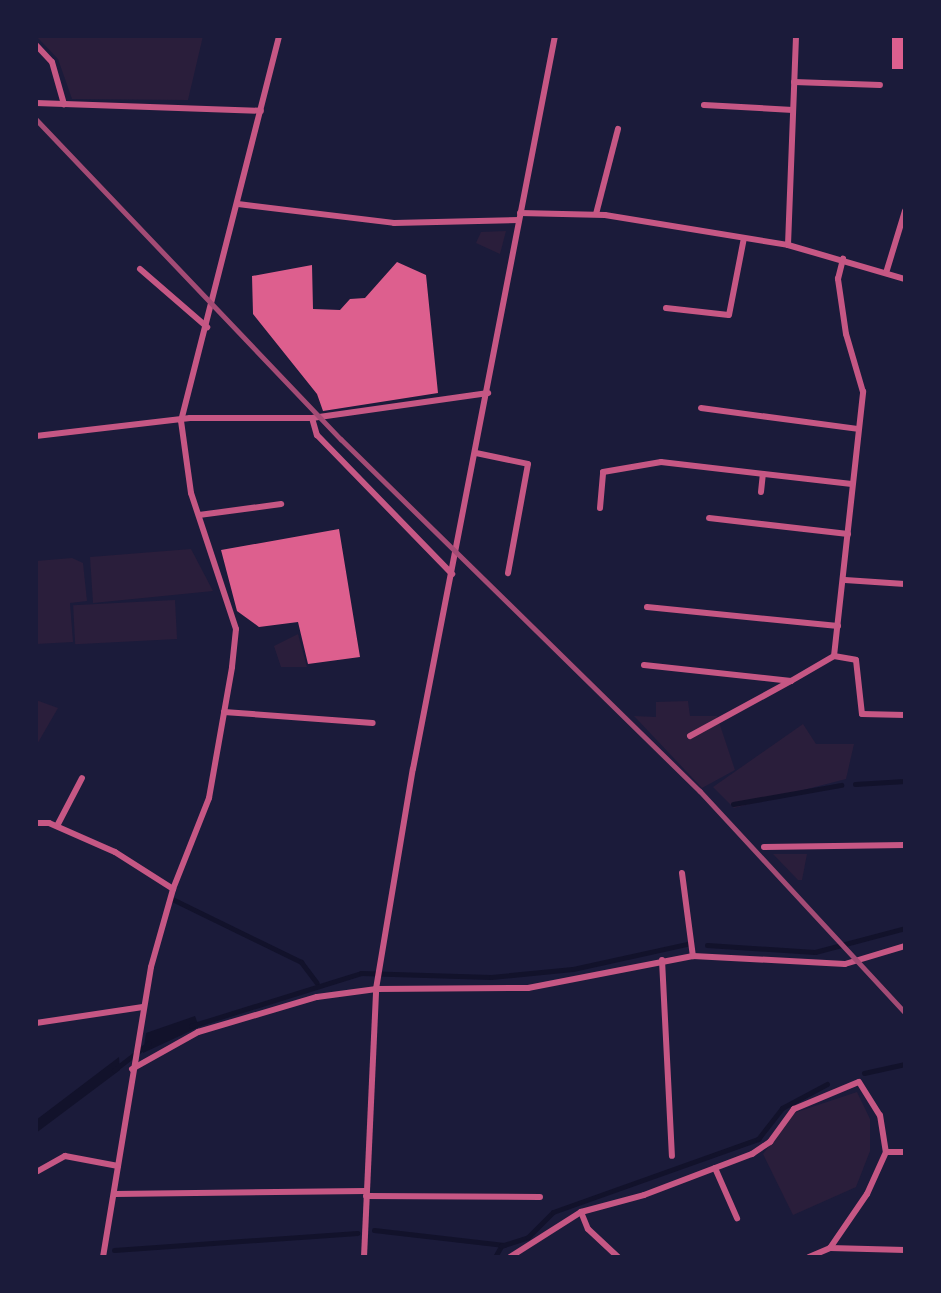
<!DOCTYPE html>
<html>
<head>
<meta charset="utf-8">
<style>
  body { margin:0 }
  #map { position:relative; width:941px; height:1293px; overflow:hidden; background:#1b1b3a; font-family:Quicksand,sans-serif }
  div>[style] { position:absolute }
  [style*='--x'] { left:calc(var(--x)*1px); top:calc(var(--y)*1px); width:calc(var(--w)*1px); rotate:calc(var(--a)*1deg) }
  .green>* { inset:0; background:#2a1e3b; transform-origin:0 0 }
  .water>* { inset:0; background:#12122b }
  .stream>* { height:5px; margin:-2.5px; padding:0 2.5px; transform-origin:2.5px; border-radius:2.5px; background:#12122b }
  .building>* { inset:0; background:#dd5f8e; transform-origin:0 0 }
  .minor>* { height:6px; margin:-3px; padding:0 3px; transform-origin:3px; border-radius:3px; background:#c65784 }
  .rail>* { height:4.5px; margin:-2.25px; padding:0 2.25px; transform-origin:2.25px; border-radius:2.25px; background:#a44b75 }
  span { translate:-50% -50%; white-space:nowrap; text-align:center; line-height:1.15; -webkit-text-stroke:6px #1b1b3a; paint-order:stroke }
  .frame { position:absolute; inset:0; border:38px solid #1b1b3a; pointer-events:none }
</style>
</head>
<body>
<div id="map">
  <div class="green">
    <i style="clip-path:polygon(36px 36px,203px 36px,188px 100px,72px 99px,58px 59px)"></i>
    <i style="clip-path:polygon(506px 231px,500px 254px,476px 243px,481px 232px)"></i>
    <i style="clip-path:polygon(191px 549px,213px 591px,93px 603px,90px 557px)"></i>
    <i style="clip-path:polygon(72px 558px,83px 563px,87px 601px,70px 603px,73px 642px,36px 644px,36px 561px)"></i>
    <i style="left:175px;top:600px;width:39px;height:102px;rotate:87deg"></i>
    <i style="clip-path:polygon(298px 634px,307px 667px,281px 667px,274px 646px)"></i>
    <i style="clip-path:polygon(36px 700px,58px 708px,36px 746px)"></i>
    <i style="clip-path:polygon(688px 701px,690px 716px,717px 716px,735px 770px,702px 788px,634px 716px,656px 717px,656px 702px)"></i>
    <i style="clip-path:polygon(803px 724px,816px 744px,854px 744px,846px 779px,734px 808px,713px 787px)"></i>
    <i style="clip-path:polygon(773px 854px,807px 854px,802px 880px,798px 880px)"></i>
    <i style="clip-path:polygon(857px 1092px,870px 1119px,870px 1151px,856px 1187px,793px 1215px,763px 1154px,794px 1113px)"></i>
  </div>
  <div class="water">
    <i style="clip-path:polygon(195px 1016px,199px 1027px,143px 1053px,146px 1033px)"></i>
    <i style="clip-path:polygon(119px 1057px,120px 1070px,36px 1133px,36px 1120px)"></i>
  </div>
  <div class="stream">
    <i style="--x:855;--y:784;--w:50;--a:-3.4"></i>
    <i style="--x:733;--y:804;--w:110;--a:-10"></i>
    <i style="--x:170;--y:898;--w:146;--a:26"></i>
    <i style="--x:301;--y:962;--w:26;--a:53"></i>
    <i style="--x:707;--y:945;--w:108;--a:3.7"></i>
    <i style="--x:815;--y:952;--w:93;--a:-14.9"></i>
    <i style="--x:191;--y:1026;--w:178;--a:-17.3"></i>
    <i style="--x:361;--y:973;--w:130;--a:1.8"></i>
    <i style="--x:491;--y:977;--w:82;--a:-5.6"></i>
    <i style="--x:573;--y:969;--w:117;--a:-12.4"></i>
    <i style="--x:114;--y:1070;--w:44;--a:-37.6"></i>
    <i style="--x:864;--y:1073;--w:42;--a:-12.4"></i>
    <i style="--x:374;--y:1230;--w:131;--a:6.6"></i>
    <i style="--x:114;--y:1250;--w:244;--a:-4"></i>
    <i style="--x:495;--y:1257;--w:13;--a:-61"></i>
    <i style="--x:501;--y:1246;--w:28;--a:-18"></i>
    <i style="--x:528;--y:1237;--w:35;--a:-45"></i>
    <i style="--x:553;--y:1212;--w:218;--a:-19.6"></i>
    <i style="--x:758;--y:1139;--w:39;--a:-52"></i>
    <i style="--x:782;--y:1108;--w:51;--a:-28.1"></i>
  </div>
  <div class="building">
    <i style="left:892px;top:36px;width:13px;height:33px"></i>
    <i style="clip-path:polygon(397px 262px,426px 275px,438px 393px,323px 411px,317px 394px,253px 314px,252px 276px,312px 265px,313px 309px,340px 310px,350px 299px,365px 298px)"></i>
    <i style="clip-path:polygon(339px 529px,360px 657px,308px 664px,298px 622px,259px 627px,237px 611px,221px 550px)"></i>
  </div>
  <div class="minor">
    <i style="--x:36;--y:45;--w:23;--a:47"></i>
    <i style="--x:52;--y:62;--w:44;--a:74.1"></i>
    <i style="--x:794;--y:82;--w:86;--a:2"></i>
    <i style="--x:36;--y:103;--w:225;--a:2"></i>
    <i style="--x:704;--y:105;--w:89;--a:3.2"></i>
    <i style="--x:238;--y:204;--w:157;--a:6.9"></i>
    <i style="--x:394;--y:223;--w:125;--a:-1.4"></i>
    <i style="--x:520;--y:213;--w:85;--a:1.3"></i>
    <i style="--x:605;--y:215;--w:185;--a:9.3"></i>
    <i style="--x:788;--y:245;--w:122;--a:16.2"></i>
    <i style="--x:596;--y:214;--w:88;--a:-75.5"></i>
    <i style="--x:788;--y:245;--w:209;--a:-87.8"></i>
    <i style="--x:140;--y:269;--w:89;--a:40.9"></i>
    <i style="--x:886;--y:273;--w:65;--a:-73"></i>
    <i style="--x:666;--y:308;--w:63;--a:6.3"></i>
    <i style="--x:729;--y:315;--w:78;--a:-79"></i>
    <i style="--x:701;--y:408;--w:158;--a:7.6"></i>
    <i style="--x:312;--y:418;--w:18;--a:74"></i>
    <i style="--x:317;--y:435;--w:194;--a:45.8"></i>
    <i style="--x:36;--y:436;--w:155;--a:-6.7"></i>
    <i style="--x:190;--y:418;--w:122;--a:0"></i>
    <i style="--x:312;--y:418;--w:178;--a:-8.1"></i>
    <i style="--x:476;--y:453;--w:53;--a:11.9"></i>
    <i style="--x:528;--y:464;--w:111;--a:100.4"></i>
    <i style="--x:761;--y:492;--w:18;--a:-84"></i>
    <i style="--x:600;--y:508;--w:36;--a:-85"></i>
    <i style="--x:603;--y:472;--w:59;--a:-9.8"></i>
    <i style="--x:661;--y:462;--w:192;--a:6.6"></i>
    <i style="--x:199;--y:515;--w:83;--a:-7.6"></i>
    <i style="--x:709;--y:518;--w:140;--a:6.6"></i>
    <i style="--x:845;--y:580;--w:60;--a:3.8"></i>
    <i style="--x:647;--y:607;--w:192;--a:5.7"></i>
    <i style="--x:834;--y:656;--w:22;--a:10"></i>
    <i style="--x:856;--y:660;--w:54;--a:83.7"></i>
    <i style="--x:862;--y:714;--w:43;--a:1.3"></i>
    <i style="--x:644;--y:665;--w:148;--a:6.2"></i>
    <i style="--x:791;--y:681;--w:50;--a:-30.2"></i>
    <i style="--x:834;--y:656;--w:266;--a:-83.7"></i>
    <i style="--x:863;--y:392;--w:60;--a:-106.3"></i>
    <i style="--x:846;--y:334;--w:56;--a:-98.3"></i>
    <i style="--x:838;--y:279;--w:21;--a:-76"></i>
    <i style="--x:224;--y:712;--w:149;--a:4.2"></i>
    <i style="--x:690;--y:736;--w:115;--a:-28.6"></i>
    <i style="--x:36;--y:823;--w:13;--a:0"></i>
    <i style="--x:49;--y:823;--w:72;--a:23.7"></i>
    <i style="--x:115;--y:852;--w:69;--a:32.5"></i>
    <i style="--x:57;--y:826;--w:54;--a:-62.5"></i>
    <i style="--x:764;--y:847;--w:141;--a:-0.8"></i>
    <i style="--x:682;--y:873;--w:84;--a:82.5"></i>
    <i style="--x:662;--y:960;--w:196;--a:87.1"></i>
    <i style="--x:36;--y:1023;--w:108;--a:-8.5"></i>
    <i style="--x:132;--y:1069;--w:76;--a:-29.3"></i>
    <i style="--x:198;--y:1032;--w:124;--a:-16.4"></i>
    <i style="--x:317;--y:997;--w:60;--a:-7.7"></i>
    <i style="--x:376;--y:989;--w:152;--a:-0.4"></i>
    <i style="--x:528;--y:988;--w:168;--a:-11"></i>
    <i style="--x:693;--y:956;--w:152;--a:3"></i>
    <i style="--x:845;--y:964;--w:63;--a:-16.7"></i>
    <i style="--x:886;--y:1152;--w:19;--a:0"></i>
    <i style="--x:715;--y:1168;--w:55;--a:66.3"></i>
    <i style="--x:38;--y:1171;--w:31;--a:-29"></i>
    <i style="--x:65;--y:1156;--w:54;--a:10.7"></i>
    <i style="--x:114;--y:1194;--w:252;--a:-0.7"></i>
    <i style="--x:366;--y:1196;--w:174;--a:0.3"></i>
    <i style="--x:581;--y:1212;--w:18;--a:68"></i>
    <i style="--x:588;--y:1229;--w:41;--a:43"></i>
    <i style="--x:103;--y:1257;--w:294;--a:-80.6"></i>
    <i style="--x:151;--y:967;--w:81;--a:-74.2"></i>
    <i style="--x:173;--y:889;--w:98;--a:-68.4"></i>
    <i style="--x:209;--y:798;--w:133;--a:-80"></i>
    <i style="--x:232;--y:667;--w:38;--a:-84"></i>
    <i style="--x:236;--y:629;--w:143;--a:-108.3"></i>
    <i style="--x:191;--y:493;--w:73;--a:-97.9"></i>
    <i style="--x:181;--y:421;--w:397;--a:-75.7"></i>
    <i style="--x:364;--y:1257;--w:268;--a:-87.4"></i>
    <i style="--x:376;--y:989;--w:223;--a:-80.5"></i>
    <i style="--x:413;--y:769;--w:747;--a:-79.04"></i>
    <i style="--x:510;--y:1257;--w:84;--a:-32.4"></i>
    <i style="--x:581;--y:1212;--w:65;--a:-15.1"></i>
    <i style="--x:644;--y:1195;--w:116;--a:-20.8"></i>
    <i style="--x:752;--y:1154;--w:22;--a:-34"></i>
    <i style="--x:770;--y:1142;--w:41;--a:-54"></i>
    <i style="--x:794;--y:1109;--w:70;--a:-22.6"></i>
    <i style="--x:859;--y:1082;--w:39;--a:58"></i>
    <i style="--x:880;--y:1115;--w:37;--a:81"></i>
    <i style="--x:886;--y:1152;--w:46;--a:114.3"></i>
    <i style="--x:867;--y:1194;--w:65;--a:124.4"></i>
    <i style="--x:809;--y:1257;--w:23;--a:-23"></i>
    <i style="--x:830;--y:1248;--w:75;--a:1.5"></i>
  </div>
  <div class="rail">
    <i style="--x:36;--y:119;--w:442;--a:46.4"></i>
    <i style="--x:341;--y:439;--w:503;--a:44.44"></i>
    <i style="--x:700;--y:791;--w:301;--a:47.2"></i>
  </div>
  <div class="frame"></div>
</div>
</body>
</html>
